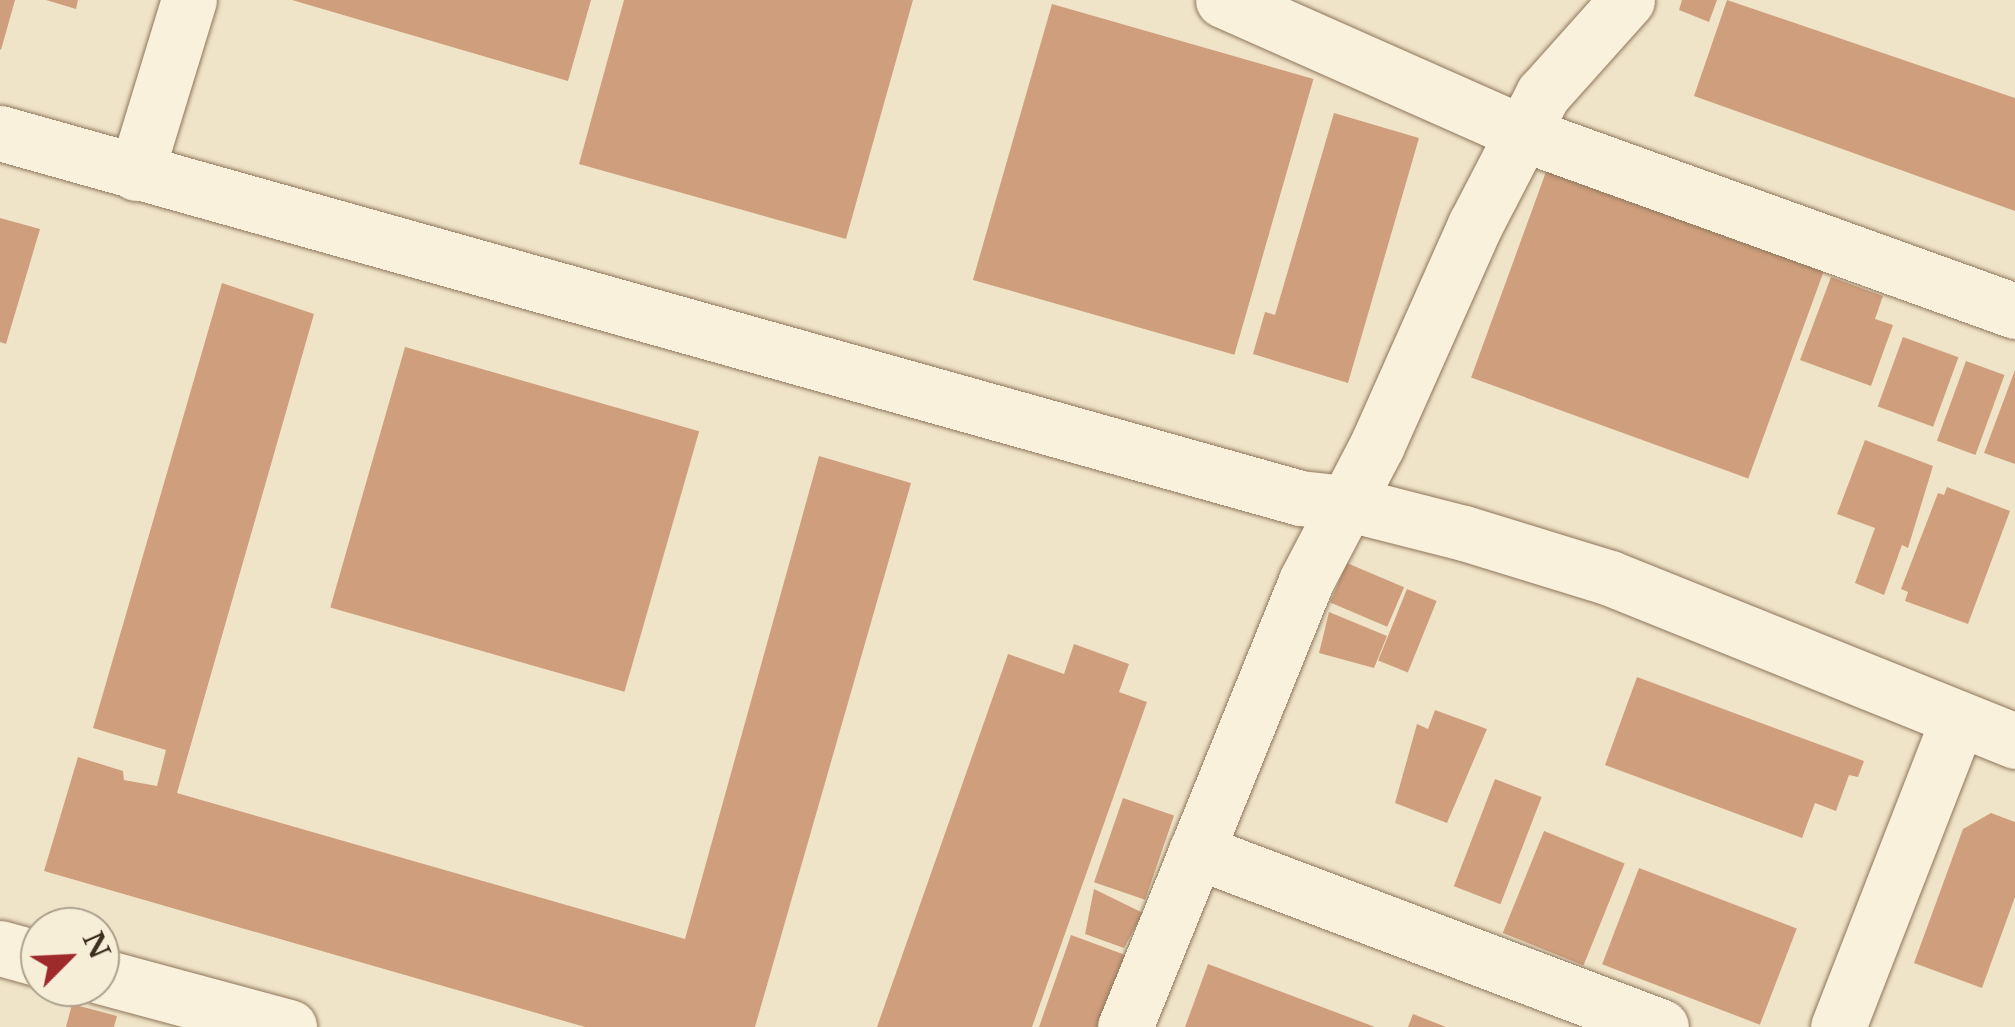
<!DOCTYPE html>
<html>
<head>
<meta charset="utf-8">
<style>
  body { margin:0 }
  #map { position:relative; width:2015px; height:1027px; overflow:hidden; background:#f0e4c8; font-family:"Libre Baskerville",serif }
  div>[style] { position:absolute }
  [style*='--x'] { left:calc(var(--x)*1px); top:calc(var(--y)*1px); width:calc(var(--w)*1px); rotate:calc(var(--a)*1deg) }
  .building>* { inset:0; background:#cf9f7d; transform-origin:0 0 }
  .roads { filter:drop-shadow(0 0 2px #8d765c) drop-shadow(0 0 2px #8d765c) }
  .minor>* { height:55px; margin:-27.5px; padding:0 27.5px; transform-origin:27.5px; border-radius:27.5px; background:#faf1dc }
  span { translate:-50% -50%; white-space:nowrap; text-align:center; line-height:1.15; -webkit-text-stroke:8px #f7eed8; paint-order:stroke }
  .north { position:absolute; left:20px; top:907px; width:100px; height:100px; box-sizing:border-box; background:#f7eed8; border:2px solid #ada18e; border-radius:50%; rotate:66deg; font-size:28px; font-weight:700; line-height:40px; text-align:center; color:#3d2e20 }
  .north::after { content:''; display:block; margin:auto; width:35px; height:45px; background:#9e2a2b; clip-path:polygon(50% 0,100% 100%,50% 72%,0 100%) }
</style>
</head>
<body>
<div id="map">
  <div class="building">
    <i style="clip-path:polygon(0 0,15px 0,1px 50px,0 49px)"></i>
    <i style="clip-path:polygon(46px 0,78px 0,76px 9px)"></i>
    <i style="clip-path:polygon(292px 0,591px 0,568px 81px)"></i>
    <i style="clip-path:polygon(624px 0,913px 0,846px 239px,579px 164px)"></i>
    <i style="clip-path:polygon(1682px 0,1717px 0,1709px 22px,1679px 10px)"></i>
    <i style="clip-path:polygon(1727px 0,2015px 98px,2015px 211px,1694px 96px)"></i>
    <i style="left:1052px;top:4px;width:272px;height:287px;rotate:16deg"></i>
    <i style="clip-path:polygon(1334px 113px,1419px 138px,1348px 383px,1253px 354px,1265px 312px,1275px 315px)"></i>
    <i style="left:1547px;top:169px;width:295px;height:222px;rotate:20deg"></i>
    <i style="clip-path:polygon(0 218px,40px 229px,6px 344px,0 342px)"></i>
    <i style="clip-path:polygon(1831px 277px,1883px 296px,1875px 319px,1893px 325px,1871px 386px,1800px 360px)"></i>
    <i style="clip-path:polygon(222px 283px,314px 314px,177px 793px,685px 939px,819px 456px,911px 483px,755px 1027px,585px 1027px,44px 871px,78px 757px,123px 771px,124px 780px,157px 786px,166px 750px,93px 728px)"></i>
    <i style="left:1903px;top:337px;width:59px;height:74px;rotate:20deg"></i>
    <i style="left:405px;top:347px;width:306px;height:271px;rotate:16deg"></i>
    <i style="left:1966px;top:361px;width:41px;height:85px;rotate:20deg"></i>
    <i style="clip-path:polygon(2015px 370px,2015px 464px,1984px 453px)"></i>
    <i style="clip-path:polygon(1865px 440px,1933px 466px,1908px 548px,1902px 545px,1884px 595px,1855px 583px,1875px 528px,1837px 514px)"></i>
    <i style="clip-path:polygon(1947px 487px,2010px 511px,1968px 624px,1905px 601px,1908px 592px,1901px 589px,1938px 493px,1944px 495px)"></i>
    <i style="left:1347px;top:563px;width:62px;height:43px;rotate:23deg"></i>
    <i style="left:1407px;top:589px;width:32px;height:77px;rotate:22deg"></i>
    <i style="clip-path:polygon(1329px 612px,1387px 636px,1374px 668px,1319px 653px)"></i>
    <i style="clip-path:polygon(1074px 644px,1129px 664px,1119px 692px,1147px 702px,1032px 1027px,877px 1027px,1008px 654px,1064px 674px)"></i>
    <i style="clip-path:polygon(1637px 677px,1864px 761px,1858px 777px,1849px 775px,1836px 811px,1815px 803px,1802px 838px,1605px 765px)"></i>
    <i style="clip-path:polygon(1435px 710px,1487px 729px,1447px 823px,1395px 803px,1417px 724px,1428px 729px)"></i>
    <i style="left:1495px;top:779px;width:50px;height:115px;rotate:21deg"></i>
    <i style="left:1123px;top:798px;width:54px;height:89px;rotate:19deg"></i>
    <i style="clip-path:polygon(1991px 813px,2015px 822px,2015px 897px,1982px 988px,1914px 963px,1963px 829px)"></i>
    <i style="left:1544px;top:831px;width:87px;height:110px;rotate:22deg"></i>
    <i style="left:1639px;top:868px;width:169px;height:103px;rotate:21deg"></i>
    <i style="clip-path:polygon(1094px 889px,1143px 913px,1124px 948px,1085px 934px)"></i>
    <i style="clip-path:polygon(1071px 935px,1128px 956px,1103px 1027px,1039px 1027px)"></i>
    <i style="clip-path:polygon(1208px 964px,1375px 1027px,1185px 1027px)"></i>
    <i style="clip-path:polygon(72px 1004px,117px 1016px,114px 1027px,66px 1027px)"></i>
    <i style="clip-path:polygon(1413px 1014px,1446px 1027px,1408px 1027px)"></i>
  </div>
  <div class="roads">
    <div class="minor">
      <i style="--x:1223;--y:0;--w:341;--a:23.9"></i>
      <i style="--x:1535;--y:138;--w:510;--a:19.82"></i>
      <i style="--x:0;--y:133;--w:1350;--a:15.68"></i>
      <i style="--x:1300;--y:498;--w:46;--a:6.2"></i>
      <i style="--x:1346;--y:503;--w:122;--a:14.3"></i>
      <i style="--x:1464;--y:533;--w:153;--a:17.1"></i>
      <i style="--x:1610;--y:578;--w:437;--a:21.9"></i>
      <i style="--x:136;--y:173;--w:181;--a:-73"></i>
      <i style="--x:1196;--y:851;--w:497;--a:20.7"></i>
      <i style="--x:0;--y:948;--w:41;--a:15.4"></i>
      <i style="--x:100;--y:976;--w:196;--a:15.1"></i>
      <i style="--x:1125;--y:1027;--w:481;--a:-67.9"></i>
      <i style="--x:1306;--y:581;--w:153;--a:-62.4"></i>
      <i style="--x:1377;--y:445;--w:241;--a:-66"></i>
      <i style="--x:1475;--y:225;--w:148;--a:-62.6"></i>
      <i style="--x:1543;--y:94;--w:126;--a:-48.2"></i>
      <i style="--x:1838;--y:1027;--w:331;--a:-68.7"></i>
    </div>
  </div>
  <div class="north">N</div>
</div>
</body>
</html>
